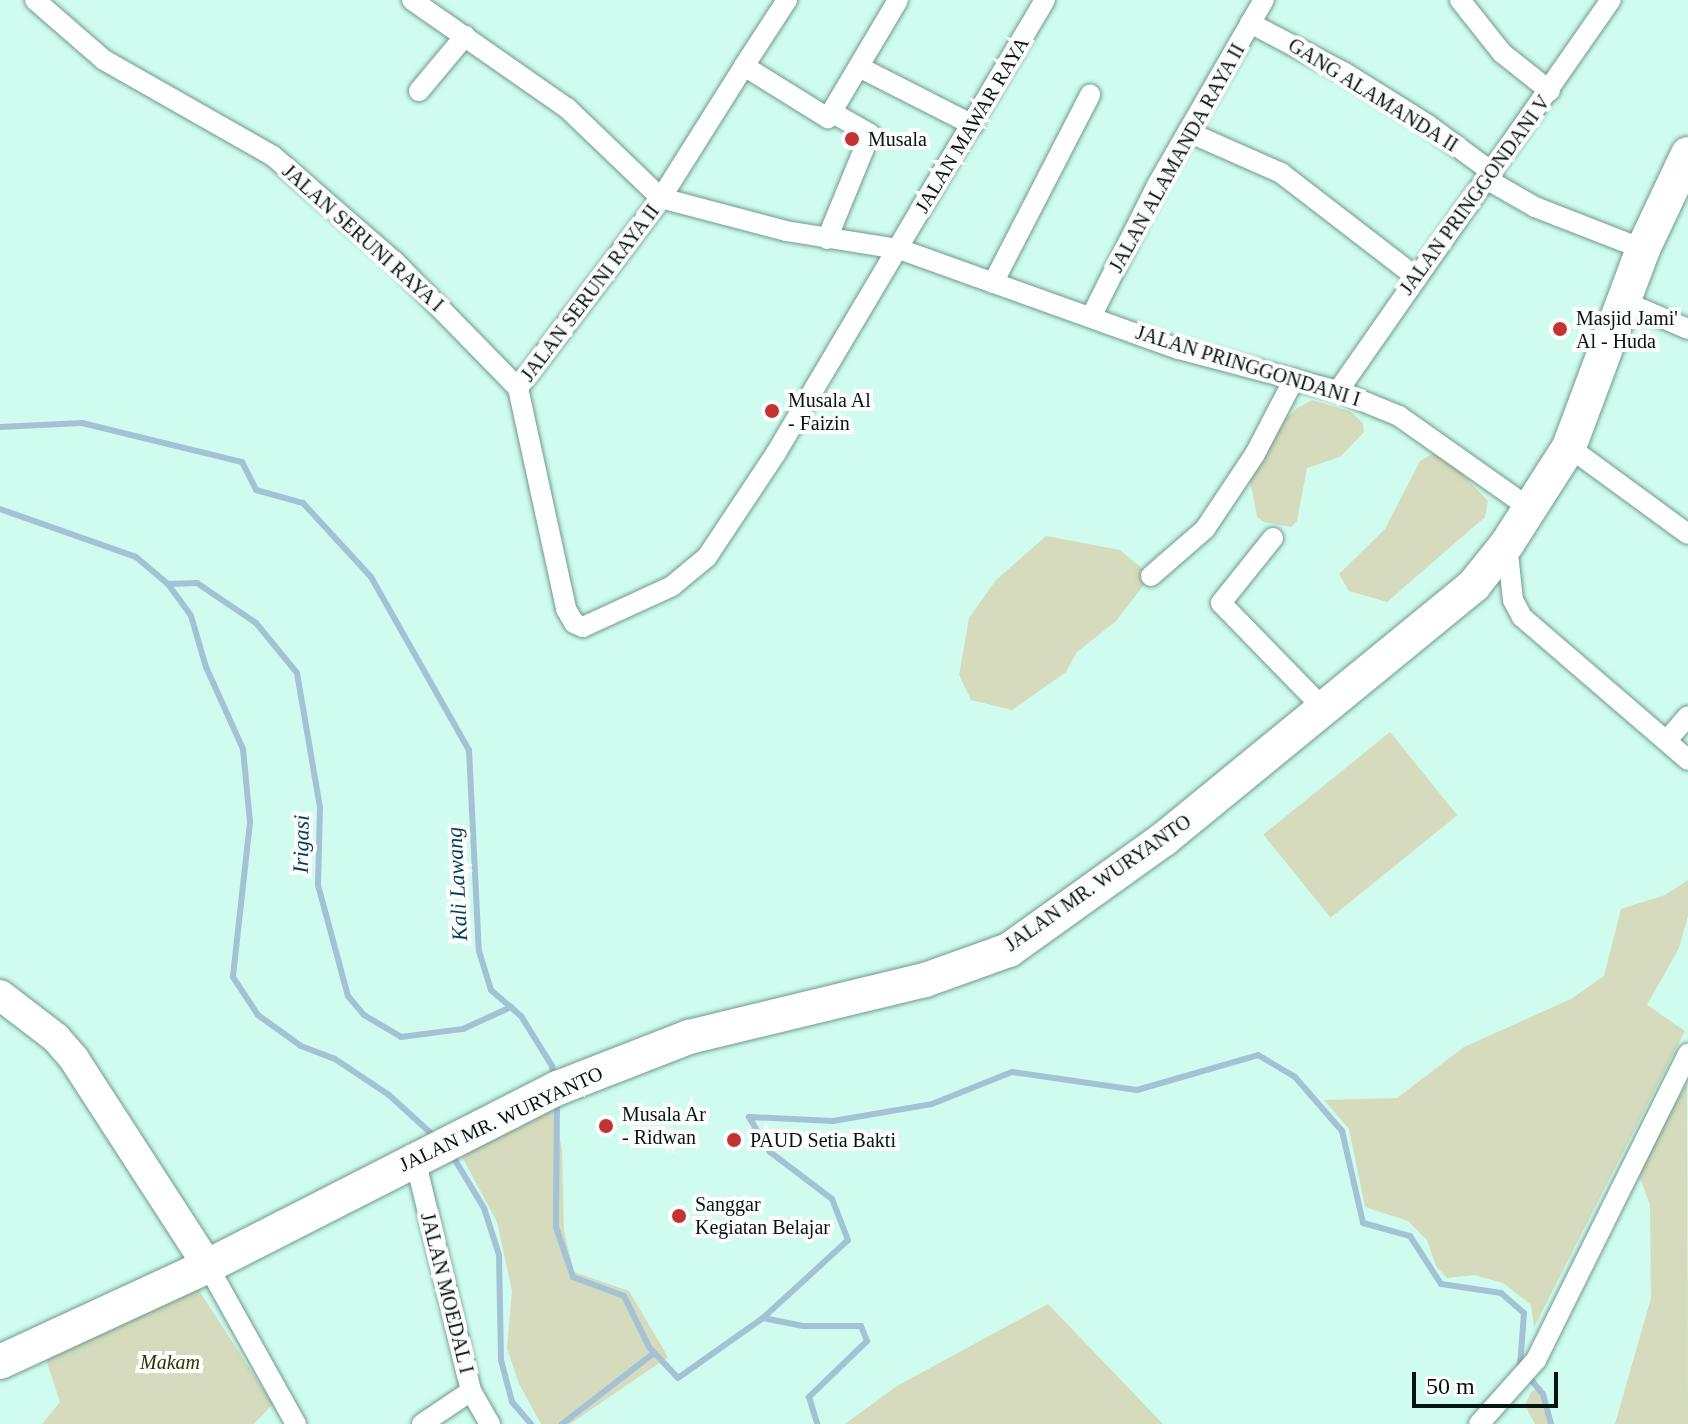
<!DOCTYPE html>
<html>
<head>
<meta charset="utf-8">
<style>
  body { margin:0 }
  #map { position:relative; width:1688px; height:1424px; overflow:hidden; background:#cffcef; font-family:Georgia,serif }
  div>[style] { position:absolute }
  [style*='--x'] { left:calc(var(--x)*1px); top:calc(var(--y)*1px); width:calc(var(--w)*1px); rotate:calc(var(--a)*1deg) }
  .green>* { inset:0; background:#d5dbbc; transform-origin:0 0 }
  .stream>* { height:6px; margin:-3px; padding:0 3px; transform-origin:3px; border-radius:3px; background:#a3c2d6 }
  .roads { filter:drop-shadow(0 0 2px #6f998e) drop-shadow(0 0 2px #6f998e) }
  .street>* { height:20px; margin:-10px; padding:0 10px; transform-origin:10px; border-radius:10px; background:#fff }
  .secondary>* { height:30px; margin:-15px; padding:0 15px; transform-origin:15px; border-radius:15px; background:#fff }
  .primary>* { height:34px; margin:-17px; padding:0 17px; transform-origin:17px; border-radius:17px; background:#fff }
  .dots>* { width:22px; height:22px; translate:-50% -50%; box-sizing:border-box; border:4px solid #fdfdfd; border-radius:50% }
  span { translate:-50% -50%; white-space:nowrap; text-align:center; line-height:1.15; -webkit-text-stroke:8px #fdfdfd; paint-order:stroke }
  .street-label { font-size:20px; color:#051511 }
  .poi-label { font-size:20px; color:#051511 }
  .left { translate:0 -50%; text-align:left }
  .park-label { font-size:20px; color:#2e3400; font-style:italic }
  .water-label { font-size:22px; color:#003b57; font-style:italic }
  .scale { position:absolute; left:1412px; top:1372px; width:146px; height:36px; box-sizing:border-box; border:4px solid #051511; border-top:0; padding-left:10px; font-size:24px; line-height:28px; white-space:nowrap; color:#051511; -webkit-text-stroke:6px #fdfdfd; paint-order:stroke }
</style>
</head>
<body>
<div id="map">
  <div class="green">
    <i style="clip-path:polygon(1312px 400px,1350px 411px,1363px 423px,1364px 432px,1340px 457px,1307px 468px,1297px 521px,1291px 527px,1264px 522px,1257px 517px,1246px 459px,1296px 409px)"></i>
    <i style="clip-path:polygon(1434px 453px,1450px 461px,1488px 501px,1485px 517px,1387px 602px,1349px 591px,1339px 574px,1385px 529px,1420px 461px)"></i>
    <i style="clip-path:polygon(1046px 536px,1120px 550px,1151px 576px,1115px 622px,1077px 652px,1066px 672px,1012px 710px,971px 700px,959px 675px,969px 618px,996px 580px)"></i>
    <i style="left:1390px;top:732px;width:107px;height:163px;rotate:51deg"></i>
    <i style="clip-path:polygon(1688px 880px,1688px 916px,1679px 948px,1647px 1005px,1685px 1031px,1534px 1327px,1531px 1305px,1503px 1283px,1474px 1275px,1447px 1278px,1436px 1266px,1427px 1240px,1408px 1221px,1365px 1207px,1349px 1129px,1324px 1100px,1397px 1098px,1464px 1047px,1571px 999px,1604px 976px,1621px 909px,1665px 895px)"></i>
    <i style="clip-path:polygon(1687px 1083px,1688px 1424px,1615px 1424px,1651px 1298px,1650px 1205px,1638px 1172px)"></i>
    <i style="clip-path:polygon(550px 1099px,562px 1149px,564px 1231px,574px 1272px,629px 1291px,668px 1357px,570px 1424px,541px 1424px,519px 1384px,507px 1348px,512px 1291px,497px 1222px,460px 1153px)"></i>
    <i style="clip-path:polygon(194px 1283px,273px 1404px,254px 1424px,42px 1424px,60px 1402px,44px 1353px)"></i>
    <i style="clip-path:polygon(1048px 1304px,1163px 1424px,845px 1424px,897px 1386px)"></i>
    <i style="clip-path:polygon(1542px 1386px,1554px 1424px,1535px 1424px,1525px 1405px,1531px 1392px)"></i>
  </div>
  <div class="stream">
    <i style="--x:0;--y:427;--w:82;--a:-2.8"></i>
    <i style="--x:82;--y:423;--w:165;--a:13.7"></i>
    <i style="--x:242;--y:462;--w:31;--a:63"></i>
    <i style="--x:256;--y:490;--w:49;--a:15.5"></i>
    <i style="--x:303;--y:503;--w:100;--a:47.4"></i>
    <i style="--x:371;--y:577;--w:199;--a:60.5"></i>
    <i style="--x:469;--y:750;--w:201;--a:87.2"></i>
    <i style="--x:479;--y:951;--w:41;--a:72.9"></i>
    <i style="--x:491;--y:990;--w:40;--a:41"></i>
    <i style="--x:521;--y:1016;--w:59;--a:58.2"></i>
    <i style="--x:552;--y:1066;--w:12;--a:81"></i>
    <i style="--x:0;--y:509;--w:144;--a:19.4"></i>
    <i style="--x:136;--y:557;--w:42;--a:40.2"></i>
    <i style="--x:168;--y:584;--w:39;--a:54"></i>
    <i style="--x:191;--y:616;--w:53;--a:73.6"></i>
    <i style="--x:206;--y:667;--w:90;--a:65.7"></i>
    <i style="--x:243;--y:749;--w:73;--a:84.5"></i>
    <i style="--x:250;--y:822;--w:156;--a:96.3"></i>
    <i style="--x:233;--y:977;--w:45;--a:56.7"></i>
    <i style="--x:258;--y:1015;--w:53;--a:35.8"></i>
    <i style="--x:301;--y:1046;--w:36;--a:21"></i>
    <i style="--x:335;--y:1059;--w:65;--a:33.7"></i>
    <i style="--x:389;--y:1095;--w:62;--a:42.4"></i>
    <i style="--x:168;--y:584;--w:29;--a:-2"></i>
    <i style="--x:197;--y:583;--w:71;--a:34.1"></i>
    <i style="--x:256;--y:623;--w:65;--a:50.6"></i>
    <i style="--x:297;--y:673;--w:137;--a:80.3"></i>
    <i style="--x:320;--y:808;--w:77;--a:91.5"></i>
    <i style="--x:318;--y:885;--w:115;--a:74.9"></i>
    <i style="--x:348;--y:996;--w:25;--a:50"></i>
    <i style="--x:364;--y:1015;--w:43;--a:30.7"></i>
    <i style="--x:401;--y:1037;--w:63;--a:-7.4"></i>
    <i style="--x:463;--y:1029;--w:53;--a:-24.6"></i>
    <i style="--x:557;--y:1101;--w:126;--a:90.5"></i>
    <i style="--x:556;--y:1227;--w:53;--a:71.2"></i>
    <i style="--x:573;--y:1277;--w:54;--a:20.4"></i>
    <i style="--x:624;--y:1296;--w:57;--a:63.9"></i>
    <i style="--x:649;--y:1347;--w:42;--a:46.9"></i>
    <i style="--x:678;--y:1378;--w:104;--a:-35.2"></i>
    <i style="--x:763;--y:1318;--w:41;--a:11.3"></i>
    <i style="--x:803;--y:1326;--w:58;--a:0"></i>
    <i style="--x:861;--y:1326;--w:16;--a:68"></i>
    <i style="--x:867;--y:1341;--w:81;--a:136"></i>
    <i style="--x:809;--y:1397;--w:28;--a:73"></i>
    <i style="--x:452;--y:1155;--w:62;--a:58.9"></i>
    <i style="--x:484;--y:1208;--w:49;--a:72.3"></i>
    <i style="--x:499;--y:1255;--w:105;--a:88.9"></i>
    <i style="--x:501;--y:1360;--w:43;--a:75.3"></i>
    <i style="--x:512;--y:1402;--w:29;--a:49"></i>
    <i style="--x:763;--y:1318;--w:115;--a:-42.5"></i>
    <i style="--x:848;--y:1240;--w:44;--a:-111.3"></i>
    <i style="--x:832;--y:1199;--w:78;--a:-142.8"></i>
    <i style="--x:770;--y:1152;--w:41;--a:-121"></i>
    <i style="--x:749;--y:1117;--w:84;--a:2.7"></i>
    <i style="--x:833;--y:1121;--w:100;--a:-9.7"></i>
    <i style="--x:932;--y:1104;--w:86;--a:-21.8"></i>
    <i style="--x:1012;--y:1072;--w:126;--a:8.2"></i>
    <i style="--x:1137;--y:1090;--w:126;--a:-16.1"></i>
    <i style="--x:1258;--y:1055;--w:43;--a:30.7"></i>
    <i style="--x:1295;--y:1077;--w:72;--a:49"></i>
    <i style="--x:1342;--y:1131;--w:94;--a:77.1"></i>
    <i style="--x:1363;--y:1223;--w:49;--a:15.5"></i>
    <i style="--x:1410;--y:1236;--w:57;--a:57.1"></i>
    <i style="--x:1441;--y:1284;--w:61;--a:8.5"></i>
    <i style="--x:1501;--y:1293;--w:30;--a:41"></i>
    <i style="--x:1524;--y:1313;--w:53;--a:94.3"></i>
    <i style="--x:1520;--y:1366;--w:36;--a:51"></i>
    <i style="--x:1543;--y:1394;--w:31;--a:75"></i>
    <i style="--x:562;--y:1424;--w:116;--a:-37.7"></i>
  </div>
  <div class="roads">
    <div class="street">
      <i style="--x:35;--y:0;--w:91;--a:41"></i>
      <i style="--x:104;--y:60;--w:194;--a:29.6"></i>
      <i style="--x:273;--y:156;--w:160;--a:41"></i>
      <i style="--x:394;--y:261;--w:177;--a:45.7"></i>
      <i style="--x:518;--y:388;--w:226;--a:77.7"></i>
      <i style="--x:566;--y:609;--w:16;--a:60"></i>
      <i style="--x:574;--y:623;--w:10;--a:24"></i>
      <i style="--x:583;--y:627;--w:98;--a:-24.7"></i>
      <i style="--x:672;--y:586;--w:45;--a:-39.6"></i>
      <i style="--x:707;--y:557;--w:125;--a:-56.4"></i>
      <i style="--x:776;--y:453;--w:527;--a:-59.3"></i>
      <i style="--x:412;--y:0;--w:189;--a:34.9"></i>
      <i style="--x:567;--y:108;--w:130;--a:43.8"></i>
      <i style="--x:661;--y:198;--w:129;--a:14.8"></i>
      <i style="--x:786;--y:231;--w:114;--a:9.1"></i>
      <i style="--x:899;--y:249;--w:297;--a:19.7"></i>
      <i style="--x:1179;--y:349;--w:164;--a:14.8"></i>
      <i style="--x:1338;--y:391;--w:66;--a:22.3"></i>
      <i style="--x:1399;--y:416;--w:161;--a:35.2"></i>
      <i style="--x:1460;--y:0;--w:68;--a:51.6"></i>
      <i style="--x:1502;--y:53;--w:61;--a:38.4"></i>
      <i style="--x:1250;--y:23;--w:107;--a:27.8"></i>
      <i style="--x:1345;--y:73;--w:98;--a:32.1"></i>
      <i style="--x:1428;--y:125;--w:81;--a:36.4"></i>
      <i style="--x:744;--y:66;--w:79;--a:-56.9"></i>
      <i style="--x:859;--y:67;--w:128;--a:27"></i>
      <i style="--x:419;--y:91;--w:72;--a:-50.1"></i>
      <i style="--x:1188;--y:132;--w:102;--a:23.8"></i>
      <i style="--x:1281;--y:173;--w:170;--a:37.6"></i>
      <i style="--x:1488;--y:180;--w:54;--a:29.9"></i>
      <i style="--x:1535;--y:207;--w:116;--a:21.3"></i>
      <i style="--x:827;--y:239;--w:113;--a:-67.7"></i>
      <i style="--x:870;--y:134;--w:43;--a:-150.4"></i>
      <i style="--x:993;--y:283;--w:212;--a:-62.7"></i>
      <i style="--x:1625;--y:302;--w:69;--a:23.2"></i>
      <i style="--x:1091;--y:317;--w:148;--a:-63.4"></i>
      <i style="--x:1157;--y:185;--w:214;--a:-60"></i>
      <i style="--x:518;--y:388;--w:238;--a:-53"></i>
      <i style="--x:661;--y:198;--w:156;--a:-57.8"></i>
      <i style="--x:744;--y:66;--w:99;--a:31.8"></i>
      <i style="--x:828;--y:118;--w:137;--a:-59.3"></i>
      <i style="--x:1338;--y:391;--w:477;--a:-55.1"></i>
      <i style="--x:1569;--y:447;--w:147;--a:36.2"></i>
      <i style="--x:1273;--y:538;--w:83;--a:128.7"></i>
      <i style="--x:1221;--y:603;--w:148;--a:45.8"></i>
      <i style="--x:1507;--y:544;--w:56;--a:83.9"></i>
      <i style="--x:1513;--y:600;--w:19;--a:62"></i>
      <i style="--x:1522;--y:617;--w:219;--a:40.7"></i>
      <i style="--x:1151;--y:576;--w:72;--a:-41"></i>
      <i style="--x:1205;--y:529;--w:90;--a:-56.3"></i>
      <i style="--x:1255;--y:454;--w:85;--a:-62.5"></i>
      <i style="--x:1668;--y:739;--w:30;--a:-49"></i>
      <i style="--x:415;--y:1159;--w:239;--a:76.4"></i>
      <i style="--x:471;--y:1391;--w:38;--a:60"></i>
      <i style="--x:208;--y:1266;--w:181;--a:60.9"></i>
      <i style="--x:422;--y:1424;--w:59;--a:-34"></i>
      <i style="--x:1479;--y:1424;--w:86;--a:-48.3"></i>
      <i style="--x:1536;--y:1360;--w:342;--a:-63.6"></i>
    </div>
    <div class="secondary">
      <i style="--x:0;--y:995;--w:71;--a:37.5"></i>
      <i style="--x:56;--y:1038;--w:28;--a:49"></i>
      <i style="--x:74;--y:1059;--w:247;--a:57.1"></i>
    </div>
    <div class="primary">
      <i style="--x:0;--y:1362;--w:229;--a:-24.8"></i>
      <i style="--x:208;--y:1266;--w:393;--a:-27"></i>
      <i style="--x:558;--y:1088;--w:141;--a:-21.3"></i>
      <i style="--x:689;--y:1037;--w:243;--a:-13.6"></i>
      <i style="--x:925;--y:980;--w:89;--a:-19.7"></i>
      <i style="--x:1009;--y:950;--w:191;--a:-35.6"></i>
      <i style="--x:1164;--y:839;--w:401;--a:-39.3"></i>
      <i style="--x:1474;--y:585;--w:53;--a:-51.2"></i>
      <i style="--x:1507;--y:544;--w:115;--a:-57.4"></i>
      <i style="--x:1569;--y:447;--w:211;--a:-69.5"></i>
      <i style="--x:1643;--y:249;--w:105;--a:-64.7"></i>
    </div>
  </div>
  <div class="dots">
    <i style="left:852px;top:139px;background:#c23332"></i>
    <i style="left:1560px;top:329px;background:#c23332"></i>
    <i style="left:772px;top:411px;background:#c23332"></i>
    <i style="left:606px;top:1126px;background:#c23332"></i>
    <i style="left:734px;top:1140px;background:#c23332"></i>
    <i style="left:679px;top:1216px;background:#c23332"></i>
  </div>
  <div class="street-label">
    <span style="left:1373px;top:95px;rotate:32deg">GANG ALAMANDA II</span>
    <span style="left:972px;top:125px;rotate:-59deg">JALAN MAWAR RAYA</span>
    <span style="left:1177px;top:158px;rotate:-61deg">JALAN ALAMANDA RAYA II</span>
    <span style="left:1475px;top:195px;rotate:-54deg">JALAN PRINGGONDANI V</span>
    <span style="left:363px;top:238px;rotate:42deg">JALAN SERUNI RAYA I</span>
    <span style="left:590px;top:293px;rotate:-53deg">JALAN SERUNI RAYA II</span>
    <span style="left:1248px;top:366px;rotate:17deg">JALAN PRINGGONDANI I</span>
    <span style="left:1098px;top:883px;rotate:-35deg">JALAN MR. WURYANTO</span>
    <span style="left:501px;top:1119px;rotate:-25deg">JALAN MR. WURYANTO</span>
    <span style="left:447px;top:1293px;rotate:76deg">JALAN MOEDAL I</span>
  </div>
  <div class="poi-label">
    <span class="left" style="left:868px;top:139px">Musala</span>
    <span class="left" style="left:1576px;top:330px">Masjid Jami'<br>Al - Huda</span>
    <span class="left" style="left:788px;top:412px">Musala Al<br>- Faizin</span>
    <span class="left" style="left:622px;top:1126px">Musala Ar<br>- Ridwan</span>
    <span class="left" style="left:750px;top:1140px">PAUD Setia Bakti</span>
    <span class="left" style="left:695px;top:1216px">Sanggar<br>Kegiatan Belajar</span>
  </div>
  <div class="park-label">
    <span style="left:170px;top:1362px">Makam</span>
  </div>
  <div class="water-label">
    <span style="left:301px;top:844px;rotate:-89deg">Irigasi</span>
    <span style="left:457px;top:884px;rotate:-93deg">Kali Lawang</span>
  </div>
  <div class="scale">50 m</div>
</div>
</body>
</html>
